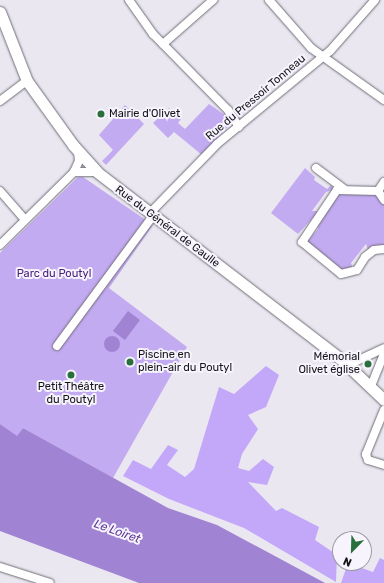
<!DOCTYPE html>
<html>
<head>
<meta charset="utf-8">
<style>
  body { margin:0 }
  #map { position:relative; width:384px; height:583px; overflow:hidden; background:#eae7f1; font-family:Rubik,sans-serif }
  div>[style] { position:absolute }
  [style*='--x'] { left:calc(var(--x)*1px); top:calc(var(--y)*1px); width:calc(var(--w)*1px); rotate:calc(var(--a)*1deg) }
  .green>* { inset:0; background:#c3abf2 }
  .forest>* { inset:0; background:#c3a7f9 }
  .water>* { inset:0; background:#a084d3; transform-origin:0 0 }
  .round { border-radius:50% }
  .roads { filter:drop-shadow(0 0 1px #706d76) drop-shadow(0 0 1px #706d76) }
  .minor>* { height:8px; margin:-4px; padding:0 4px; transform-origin:4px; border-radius:4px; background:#fff }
  .major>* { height:11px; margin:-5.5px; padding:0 5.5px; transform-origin:5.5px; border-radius:5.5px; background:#fff }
  .dots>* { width:11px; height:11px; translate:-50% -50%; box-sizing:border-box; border:2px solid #f7f4fe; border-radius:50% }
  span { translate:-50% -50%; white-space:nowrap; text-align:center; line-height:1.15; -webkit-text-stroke:4px #f7f4fe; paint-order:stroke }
  .street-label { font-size:11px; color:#141316 }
  .poi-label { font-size:11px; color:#141316 }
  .left { translate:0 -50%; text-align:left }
  .right { translate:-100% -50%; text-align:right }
  .park-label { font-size:11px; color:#4a207d }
  .water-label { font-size:12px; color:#5e3794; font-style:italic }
  .north { position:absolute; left:332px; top:531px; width:40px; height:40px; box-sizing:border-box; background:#f7f4fe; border:1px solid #9c9aa1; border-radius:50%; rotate:203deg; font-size:11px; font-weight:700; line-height:16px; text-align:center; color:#141316 }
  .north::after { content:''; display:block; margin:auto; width:14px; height:18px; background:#2a703c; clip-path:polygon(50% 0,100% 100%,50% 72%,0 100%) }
</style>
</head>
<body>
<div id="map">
  <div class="green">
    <i style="clip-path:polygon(209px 104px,225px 115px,229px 125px,202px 155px,174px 132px,168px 138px,153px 123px,169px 108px,181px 119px,178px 123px,185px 129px)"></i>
    <i style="clip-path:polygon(125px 105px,144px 124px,106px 165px,102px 161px,113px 150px,99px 135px)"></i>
    <i style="clip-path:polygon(305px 168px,315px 177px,314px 180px,327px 189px,331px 185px,333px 190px,326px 192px,312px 211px,319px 211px,298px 234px,271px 213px)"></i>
    <i style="clip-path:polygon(78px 177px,83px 177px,153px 225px,109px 288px,187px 347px,113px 478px,23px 428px,17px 437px,0 424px,0 253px)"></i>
    <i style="clip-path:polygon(345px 192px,378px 195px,384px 203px,384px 245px,368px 250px,366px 244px,351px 263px,353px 270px,342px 271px,305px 244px,318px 229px,317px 220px,338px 194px)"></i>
  </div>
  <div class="forest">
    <i style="clip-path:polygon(266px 366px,279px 375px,266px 407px,248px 415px,258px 429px,242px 454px,238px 468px,249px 471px,263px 459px,274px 467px,267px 485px,248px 482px,276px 511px,282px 508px,319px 527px,315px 540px,337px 555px,336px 582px,244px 528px,169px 499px,123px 476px,133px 460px,151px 469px,168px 445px,178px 450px,167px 465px,185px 477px,194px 469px,219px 387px,234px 394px)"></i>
    <i style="clip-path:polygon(380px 558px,384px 560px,384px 583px,341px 583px,348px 563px,373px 572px)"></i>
  </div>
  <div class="water">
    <i style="left:128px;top:311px;width:15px;height:25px;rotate:37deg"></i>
    <i class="round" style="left:104px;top:336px;width:16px;height:16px"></i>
    <i style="clip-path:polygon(0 424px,17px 436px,23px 428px,168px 508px,217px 525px,325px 583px,139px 583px,0 531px)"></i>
  </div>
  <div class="roads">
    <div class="minor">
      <i style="--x:129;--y:0;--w:42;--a:54.8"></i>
      <i style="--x:153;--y:34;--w:107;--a:45.4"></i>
      <i style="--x:228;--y:110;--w:20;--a:57"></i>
      <i style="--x:269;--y:0;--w:64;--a:48.8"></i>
      <i style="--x:311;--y:48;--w:90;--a:35.5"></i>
      <i style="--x:163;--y:44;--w:67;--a:-41.3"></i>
      <i style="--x:0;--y:101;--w:34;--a:-37"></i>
      <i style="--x:316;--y:168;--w:35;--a:37"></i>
      <i style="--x:74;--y:172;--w:23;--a:0"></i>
      <i style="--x:384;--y:182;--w:11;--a:124"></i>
      <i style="--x:378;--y:191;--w:41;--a:-178.6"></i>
      <i style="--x:337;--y:190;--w:63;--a:123.9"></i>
      <i style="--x:302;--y:242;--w:50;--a:39.4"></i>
      <i style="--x:341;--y:274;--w:16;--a:-14"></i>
      <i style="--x:357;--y:270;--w:15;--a:-58"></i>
      <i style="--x:365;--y:257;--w:11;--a:-38"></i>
      <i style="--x:374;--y:250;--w:10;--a:-6"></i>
      <i style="--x:0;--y:191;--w:38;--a:49"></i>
      <i style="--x:378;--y:191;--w:11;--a:56"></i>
      <i style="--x:150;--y:213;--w:96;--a:-45.8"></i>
      <i style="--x:217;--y:144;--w:146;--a:-39.5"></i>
      <i style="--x:330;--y:51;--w:68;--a:-48.6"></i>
      <i style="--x:0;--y:245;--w:104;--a:-44.6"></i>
      <i style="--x:74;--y:172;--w:12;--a:-66"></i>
      <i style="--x:79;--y:161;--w:10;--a:-96"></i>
      <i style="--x:57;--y:346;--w:162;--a:-53.6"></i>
      <i style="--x:348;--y:365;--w:40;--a:-25"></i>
      <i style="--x:371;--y:386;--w:35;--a:-68"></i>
      <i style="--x:384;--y:410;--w:48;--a:112.2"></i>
      <i style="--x:366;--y:454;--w:6;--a:72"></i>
      <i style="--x:368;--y:460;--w:17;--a:17"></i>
      <i style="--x:0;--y:567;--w:52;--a:17.7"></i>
    </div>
    <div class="major">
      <i style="--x:0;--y:12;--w:74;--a:68.6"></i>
      <i style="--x:27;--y:81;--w:79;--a:54.3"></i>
      <i style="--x:73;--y:145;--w:36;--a:48"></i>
      <i style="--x:97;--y:172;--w:307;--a:37.5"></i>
      <i style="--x:341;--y:359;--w:59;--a:43.6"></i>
    </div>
  </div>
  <div class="dots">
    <i style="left:101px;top:114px;background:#2a703c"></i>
    <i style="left:130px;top:362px;background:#2a703c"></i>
    <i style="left:368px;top:364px;background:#2a703c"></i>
    <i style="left:71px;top:375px;background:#2a703c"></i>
  </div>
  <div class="street-label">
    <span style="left:256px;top:98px;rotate:-40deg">Rue du Pressoir Tonneau</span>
    <span style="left:167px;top:227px;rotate:37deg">Rue du Général de Gaulle</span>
  </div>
  <div class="poi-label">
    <span class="left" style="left:109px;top:114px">Mairie d'Olivet</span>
    <span class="left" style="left:138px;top:362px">Piscine en<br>plein-air du Poutyl</span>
    <span class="right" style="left:360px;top:364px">Mémorial<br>Olivet église</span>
    <span style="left:71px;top:394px">Petit Théâtre<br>du Poutyl</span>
  </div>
  <div class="park-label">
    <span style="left:54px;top:274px">Parc du Poutyl</span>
  </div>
  <div class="water-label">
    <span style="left:117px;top:532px;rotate:20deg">Le Loiret</span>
  </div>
  <div class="north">N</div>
</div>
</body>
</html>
